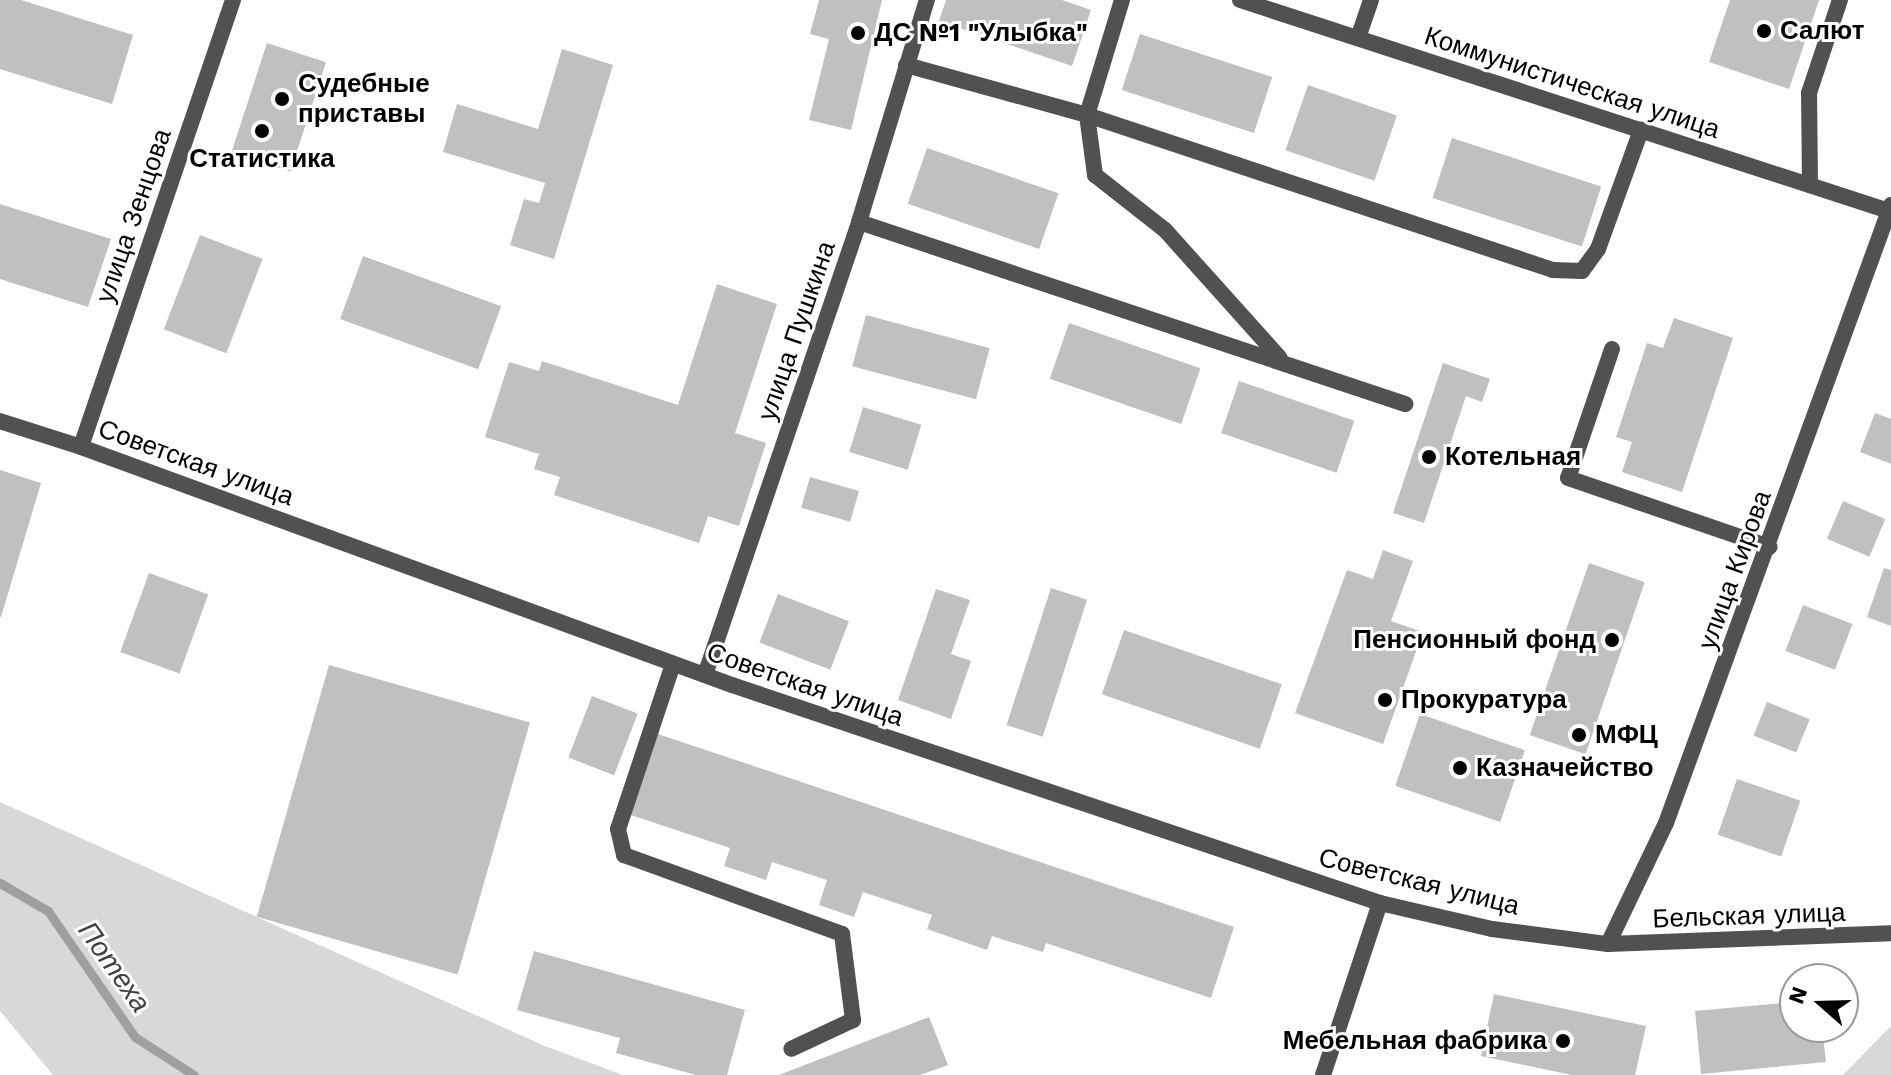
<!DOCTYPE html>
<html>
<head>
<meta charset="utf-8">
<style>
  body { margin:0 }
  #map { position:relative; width:1891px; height:1075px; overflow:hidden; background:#fff; font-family:"Work Sans",sans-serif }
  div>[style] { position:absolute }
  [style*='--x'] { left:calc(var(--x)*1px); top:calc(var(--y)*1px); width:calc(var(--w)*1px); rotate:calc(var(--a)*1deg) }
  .green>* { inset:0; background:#d8d8d8 }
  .stream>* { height:9px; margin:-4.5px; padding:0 4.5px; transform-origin:4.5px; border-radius:4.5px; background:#9f9f9f }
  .building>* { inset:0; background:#c0c0c0; transform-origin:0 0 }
  .service>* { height:16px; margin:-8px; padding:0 8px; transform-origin:8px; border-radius:8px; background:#515151 }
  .pedestrian>* { height:16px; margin:-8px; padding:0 8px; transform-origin:8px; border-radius:8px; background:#515151 }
  .minor>* { height:16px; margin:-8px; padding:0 8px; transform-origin:8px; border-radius:8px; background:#515151 }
  .dots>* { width:22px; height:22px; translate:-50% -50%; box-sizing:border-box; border:4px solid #fff; border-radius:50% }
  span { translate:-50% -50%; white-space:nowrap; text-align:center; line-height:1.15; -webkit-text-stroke:6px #fff; paint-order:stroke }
  .poi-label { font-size:26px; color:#000; font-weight:700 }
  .left { translate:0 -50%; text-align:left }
  .right { translate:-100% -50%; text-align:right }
  .street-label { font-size:26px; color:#000 }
  .water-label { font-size:28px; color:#404040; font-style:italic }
  .north { position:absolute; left:1779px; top:963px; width:80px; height:80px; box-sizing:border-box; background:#fff; border:2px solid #999; border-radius:50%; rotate:290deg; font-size:22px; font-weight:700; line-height:32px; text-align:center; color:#000 }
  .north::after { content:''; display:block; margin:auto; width:28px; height:36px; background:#000; clip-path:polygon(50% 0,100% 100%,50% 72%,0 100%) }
</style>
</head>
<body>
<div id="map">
  <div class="green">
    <i style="clip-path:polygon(0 802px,545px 1046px,623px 1075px,53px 1075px,0 1011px)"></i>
    <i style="clip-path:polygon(1891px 1026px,1891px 1075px,1843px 1075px)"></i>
  </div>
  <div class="stream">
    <i style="--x:0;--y:883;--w:56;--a:30.3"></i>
    <i style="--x:48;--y:911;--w:153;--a:55.4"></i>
    <i style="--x:135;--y:1037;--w:70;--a:32.8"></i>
  </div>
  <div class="building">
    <i style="clip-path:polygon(0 0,21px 0,133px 35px,112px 104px,0 69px)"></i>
    <i style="clip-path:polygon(819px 0,882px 0,851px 130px,809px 120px,829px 39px,810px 34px)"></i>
    <i style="clip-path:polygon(946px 0,1062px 0,1091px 10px,1072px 66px,939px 21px)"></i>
    <i style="clip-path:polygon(1730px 0,1819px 0,1789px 89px,1709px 62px)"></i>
    <i style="left:1140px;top:34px;width:139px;height:59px;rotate:18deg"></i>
    <i style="left:267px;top:43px;width:62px;height:115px;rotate:18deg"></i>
    <i style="clip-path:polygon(562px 49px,613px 65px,554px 259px,510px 245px,524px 199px,539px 203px,545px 183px,443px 152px,457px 104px,538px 129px)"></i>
    <i style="left:1308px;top:85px;width:94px;height:69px;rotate:19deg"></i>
    <i style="left:1452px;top:138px;width:157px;height:63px;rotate:18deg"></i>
    <i style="left:927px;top:148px;width:139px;height:59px;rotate:19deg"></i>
    <i style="clip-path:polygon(0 204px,111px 239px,88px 307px,0 279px)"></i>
    <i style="left:200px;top:235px;width:67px;height:101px;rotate:21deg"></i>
    <i style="left:363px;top:256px;width:147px;height:67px;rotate:20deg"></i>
    <i style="clip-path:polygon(717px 284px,777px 304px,735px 433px,766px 443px,739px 526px,708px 516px,699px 543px,554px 495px,560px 477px,534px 469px,539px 454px,485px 437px,509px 362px,539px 371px,542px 361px,678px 405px)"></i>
    <i style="left:866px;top:315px;width:128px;height:53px;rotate:15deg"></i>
    <i style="clip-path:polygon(1674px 318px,1733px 338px,1682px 492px,1622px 472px,1632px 442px,1616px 437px,1647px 343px,1663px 348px)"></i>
    <i style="left:1069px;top:323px;width:139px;height:59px;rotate:19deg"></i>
    <i style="clip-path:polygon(1443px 363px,1490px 379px,1482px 402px,1466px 396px,1424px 523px,1393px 513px)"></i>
    <i style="left:1239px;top:381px;width:122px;height:55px;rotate:19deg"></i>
    <i style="left:863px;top:407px;width:61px;height:47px;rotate:17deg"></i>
    <i style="clip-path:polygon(1875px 413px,1891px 419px,1891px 464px,1860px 452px)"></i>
    <i style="clip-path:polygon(0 470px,41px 483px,1px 617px,0 617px)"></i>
    <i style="left:810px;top:477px;width:51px;height:32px;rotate:16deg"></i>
    <i style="left:1843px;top:501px;width:46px;height:41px;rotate:23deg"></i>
    <i style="clip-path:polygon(1383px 550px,1413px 561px,1391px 621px,1423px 632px,1383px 744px,1295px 713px,1347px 570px,1373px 579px)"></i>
    <i style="left:1589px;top:563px;width:59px;height:182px;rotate:19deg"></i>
    <i style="clip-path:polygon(1884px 568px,1891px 570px,1891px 626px,1867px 617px)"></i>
    <i style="left:149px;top:573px;width:63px;height:84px;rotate:20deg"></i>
    <i style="left:1051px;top:588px;width:38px;height:144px;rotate:18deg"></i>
    <i style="clip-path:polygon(936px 589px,970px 600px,951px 654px,971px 661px,951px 719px,898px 700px)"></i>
    <i style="left:778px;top:594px;width:76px;height:52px;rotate:21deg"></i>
    <i style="left:1803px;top:605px;width:53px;height:49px;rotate:21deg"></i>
    <i style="left:1124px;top:630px;width:167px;height:68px;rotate:19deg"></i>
    <i style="left:329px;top:665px;width:209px;height:262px;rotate:16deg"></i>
    <i style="left:592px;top:696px;width:49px;height:66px;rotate:21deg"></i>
    <i style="left:1767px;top:702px;width:46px;height:36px;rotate:22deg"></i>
    <i style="left:1420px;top:714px;width:111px;height:76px;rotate:19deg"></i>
    <i style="clip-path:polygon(655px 733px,1234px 927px,1211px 998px,1046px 943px,1043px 952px,992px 936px,987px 950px,927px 929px,932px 915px,863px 892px,854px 917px,819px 905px,827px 880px,772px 862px,766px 880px,724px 866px,730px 848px,628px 814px)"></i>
    <i style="left:1737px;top:779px;width:67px;height:59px;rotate:19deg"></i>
    <i style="clip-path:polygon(534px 951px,745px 1010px,727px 1075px,696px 1075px,616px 1053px,620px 1038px,517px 1010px)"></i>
    <i style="clip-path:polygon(1494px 994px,1646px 1026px,1635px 1075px,1572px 1075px,1481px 1056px)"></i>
    <i style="clip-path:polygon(1795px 1002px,1795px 1027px,1822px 1027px,1826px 1062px,1701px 1074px,1695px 1011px)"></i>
    <i style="clip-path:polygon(929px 1017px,948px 1065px,920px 1075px,779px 1075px)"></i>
  </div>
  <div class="service">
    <i style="--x:1358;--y:38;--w:40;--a:-71.1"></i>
    <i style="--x:1810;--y:185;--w:92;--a:-90.6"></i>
    <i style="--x:1809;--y:93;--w:98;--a:-71.6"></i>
    <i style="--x:1612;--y:349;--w:136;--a:108.8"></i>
    <i style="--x:1568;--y:478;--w:213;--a:18.9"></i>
    <i style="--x:673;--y:664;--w:174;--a:108.4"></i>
    <i style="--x:618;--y:829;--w:27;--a:77"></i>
    <i style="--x:624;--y:855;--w:232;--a:19.9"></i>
    <i style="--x:842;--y:934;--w:87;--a:82.7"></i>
    <i style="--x:853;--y:1020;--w:68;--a:154.9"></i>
    <i style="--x:1323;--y:1075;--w:181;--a:-71.7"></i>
  </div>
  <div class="pedestrian">
    <i style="--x:0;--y:421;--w:85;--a:17.8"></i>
  </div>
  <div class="minor">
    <i style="--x:233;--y:0;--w:472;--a:108.8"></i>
    <i style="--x:81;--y:447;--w:693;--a:20.08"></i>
    <i style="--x:732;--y:685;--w:684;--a:18.59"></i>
    <i style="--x:1380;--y:903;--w:115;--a:13.1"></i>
    <i style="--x:1492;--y:929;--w:117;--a:7.4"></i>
    <i style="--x:1608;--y:944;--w:283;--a:-2.2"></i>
    <i style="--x:1122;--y:0;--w:120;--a:106.9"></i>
    <i style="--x:1087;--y:115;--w:61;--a:82.4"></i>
    <i style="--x:1095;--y:175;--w:89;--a:38.2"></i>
    <i style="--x:1165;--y:230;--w:172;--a:48.1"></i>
    <i style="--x:1240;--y:0;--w:682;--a:18.01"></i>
    <i style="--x:906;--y:65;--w:188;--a:15.4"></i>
    <i style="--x:1087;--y:115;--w:491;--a:18.4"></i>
    <i style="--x:1553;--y:270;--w:29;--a:2"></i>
    <i style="--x:1582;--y:271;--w:27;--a:-54"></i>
    <i style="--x:1598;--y:249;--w:127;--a:-70.1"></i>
    <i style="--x:859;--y:222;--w:576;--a:18.43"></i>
    <i style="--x:705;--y:675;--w:478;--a:-71.2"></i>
    <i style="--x:859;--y:222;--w:232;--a:-73"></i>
    <i style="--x:1608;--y:944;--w:134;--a:-64.4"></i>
    <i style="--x:1666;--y:823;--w:658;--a:-69.99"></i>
  </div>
  <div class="dots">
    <i style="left:1764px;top:31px;background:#000"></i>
    <i style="left:858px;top:33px;background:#000"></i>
    <i style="left:282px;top:99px;background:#000"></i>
    <i style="left:262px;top:131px;background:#000"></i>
    <i style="left:1429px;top:457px;background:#000"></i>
    <i style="left:1612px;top:640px;background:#000"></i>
    <i style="left:1385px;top:700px;background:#000"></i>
    <i style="left:1579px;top:735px;background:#000"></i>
    <i style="left:1460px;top:768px;background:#000"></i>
    <i style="left:1563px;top:1041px;background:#000"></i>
  </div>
  <div class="poi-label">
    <span class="left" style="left:1780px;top:31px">Салют</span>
    <span class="left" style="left:874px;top:33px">ДС №1 "Улыбка"</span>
    <span class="left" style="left:298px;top:99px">Судебные<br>приставы</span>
    <span style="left:262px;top:159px">Статистика</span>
    <span class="left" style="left:1445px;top:457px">Котельная</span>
    <span class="right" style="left:1596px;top:640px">Пенсионный фонд</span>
    <span class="left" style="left:1401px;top:700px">Прокуратура</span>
    <span class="left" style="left:1595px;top:735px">МФЦ</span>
    <span class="left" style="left:1476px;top:768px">Казначейство</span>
    <span class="right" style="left:1547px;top:1041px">Мебельная фабрика</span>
  </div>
  <div class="street-label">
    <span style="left:1572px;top:83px;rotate:18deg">Коммунистическая улица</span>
    <span style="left:134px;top:216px;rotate:-71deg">улица Зенцова</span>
    <span style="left:797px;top:331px;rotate:-71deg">улица Пушкина</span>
    <span style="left:196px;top:463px;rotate:20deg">Советская улица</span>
    <span style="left:1735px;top:570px;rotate:-70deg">улица Кирова</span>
    <span style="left:805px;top:685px;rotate:19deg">Советская улица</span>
    <span style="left:1419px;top:882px;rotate:14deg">Советская улица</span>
    <span style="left:1749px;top:916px;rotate:-2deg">Бельская улица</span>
  </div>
  <div class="water-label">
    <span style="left:114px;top:967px;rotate:55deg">Потеха</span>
  </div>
  <div class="north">N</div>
</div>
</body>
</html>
